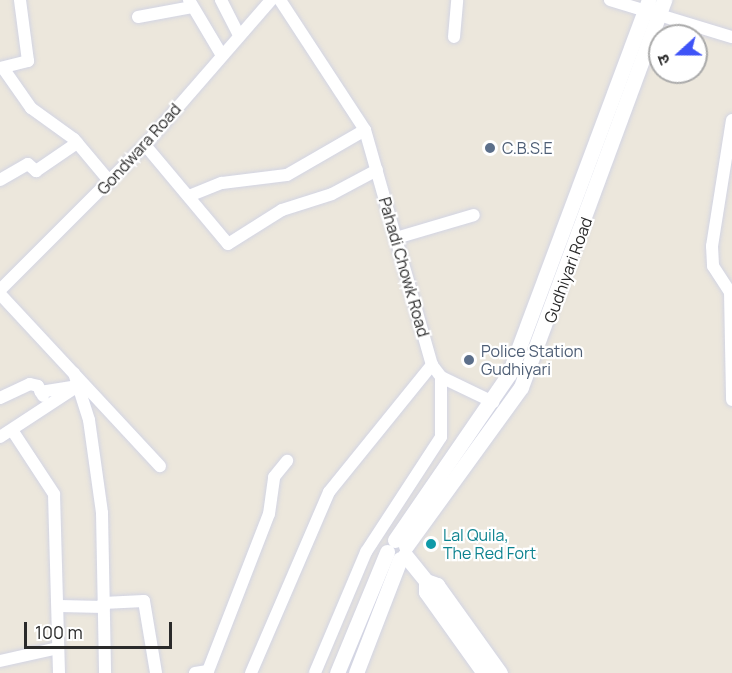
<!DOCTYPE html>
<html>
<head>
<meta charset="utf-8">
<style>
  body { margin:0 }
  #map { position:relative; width:732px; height:673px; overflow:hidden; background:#ece7dc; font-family:Manrope,"Noto Sans Devanagari",sans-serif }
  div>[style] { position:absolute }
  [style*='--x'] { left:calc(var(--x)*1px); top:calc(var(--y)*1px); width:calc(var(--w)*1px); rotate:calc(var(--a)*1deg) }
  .roads { filter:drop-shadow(0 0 2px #d2d4e3) drop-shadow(0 0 2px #d2d4e3) }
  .minor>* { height:12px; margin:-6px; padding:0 6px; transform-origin:6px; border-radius:6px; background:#fff }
  .tertiary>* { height:15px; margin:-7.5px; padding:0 7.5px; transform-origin:7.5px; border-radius:7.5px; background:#fff }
  .dots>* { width:16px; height:16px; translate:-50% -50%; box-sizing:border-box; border:3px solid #fff; border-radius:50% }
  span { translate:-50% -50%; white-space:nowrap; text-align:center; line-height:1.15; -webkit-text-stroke:4.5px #fff; paint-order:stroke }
  .service-label { font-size:16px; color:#4e5e75 }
  .left { translate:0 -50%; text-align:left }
  .street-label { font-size:16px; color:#2a2a2a }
  .culture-label { font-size:16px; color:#0d838f }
  .north { position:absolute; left:648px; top:24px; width:60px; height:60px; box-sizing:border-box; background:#fff; border:2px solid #aaa; border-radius:50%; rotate:249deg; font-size:16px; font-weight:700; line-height:24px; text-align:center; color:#2a2a2a }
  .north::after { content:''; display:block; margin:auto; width:21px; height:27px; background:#3e53f7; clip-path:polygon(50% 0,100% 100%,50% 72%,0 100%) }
  .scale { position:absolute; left:24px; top:622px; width:148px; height:27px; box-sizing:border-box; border:3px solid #2a2a2a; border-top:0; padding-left:8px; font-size:18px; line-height:21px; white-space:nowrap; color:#2a2a2a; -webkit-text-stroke:4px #fff; paint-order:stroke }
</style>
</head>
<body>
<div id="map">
  <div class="roads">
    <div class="minor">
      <i style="--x:189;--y:0;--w:63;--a:59.3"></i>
      <i style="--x:221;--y:0;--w:38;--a:63"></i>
      <i style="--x:280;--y:0;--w:155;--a:56.8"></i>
      <i style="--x:365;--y:130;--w:244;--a:74.1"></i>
      <i style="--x:432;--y:365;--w:15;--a:53"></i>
      <i style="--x:441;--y:377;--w:60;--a:90"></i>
      <i style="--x:441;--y:437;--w:137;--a:123.1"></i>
      <i style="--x:366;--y:552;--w:131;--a:112.9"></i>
      <i style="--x:610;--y:0;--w:127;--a:16.9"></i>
      <i style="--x:138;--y:17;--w:55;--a:-10.5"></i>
      <i style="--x:454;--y:37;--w:37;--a:-85"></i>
      <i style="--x:0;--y:68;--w:29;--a:-14"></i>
      <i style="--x:28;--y:61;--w:62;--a:-97.5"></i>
      <i style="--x:3;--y:68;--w:49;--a:55"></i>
      <i style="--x:31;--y:108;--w:53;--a:35.8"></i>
      <i style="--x:74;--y:139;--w:56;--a:50.1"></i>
      <i style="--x:732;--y:120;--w:128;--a:99"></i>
      <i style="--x:712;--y:246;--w:20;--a:87"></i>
      <i style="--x:713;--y:266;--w:31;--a:57"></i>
      <i style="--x:730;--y:292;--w:108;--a:88.9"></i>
      <i style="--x:145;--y:145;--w:129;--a:50"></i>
      <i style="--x:228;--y:244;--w:64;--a:-32.2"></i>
      <i style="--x:282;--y:210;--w:52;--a:-17.7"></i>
      <i style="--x:332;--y:194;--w:51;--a:-28.1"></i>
      <i style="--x:0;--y:180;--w:32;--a:-30"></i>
      <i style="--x:28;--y:164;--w:11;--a:41"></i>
      <i style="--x:36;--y:171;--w:50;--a:-34.3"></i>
      <i style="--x:189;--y:196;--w:35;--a:-22"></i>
      <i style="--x:222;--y:183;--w:65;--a:-7"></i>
      <i style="--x:287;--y:175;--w:90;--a:-30"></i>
      <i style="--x:396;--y:238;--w:81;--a:-16.4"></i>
      <i style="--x:0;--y:290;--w:205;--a:-45"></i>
      <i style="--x:145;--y:145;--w:192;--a:-49"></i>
      <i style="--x:0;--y:294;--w:235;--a:47.1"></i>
      <i style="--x:74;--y:373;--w:49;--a:72.3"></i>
      <i style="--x:89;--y:420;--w:94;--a:82"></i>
      <i style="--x:102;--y:513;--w:160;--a:88.9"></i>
      <i style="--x:441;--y:377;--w:58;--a:25.7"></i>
      <i style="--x:0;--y:398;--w:33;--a:-25"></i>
      <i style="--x:30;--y:384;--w:8;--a:14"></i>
      <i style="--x:38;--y:386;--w:11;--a:63"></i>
      <i style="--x:12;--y:430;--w:77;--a:56.7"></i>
      <i style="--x:54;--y:494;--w:179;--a:88.4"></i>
      <i style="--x:0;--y:437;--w:93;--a:-33.2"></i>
      <i style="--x:78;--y:386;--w:38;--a:171"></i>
      <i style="--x:103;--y:603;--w:41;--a:-2.8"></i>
      <i style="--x:144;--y:601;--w:73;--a:80.5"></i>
      <i style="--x:59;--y:606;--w:45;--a:1.3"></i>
      <i style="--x:0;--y:661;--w:59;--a:-12.6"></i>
      <i style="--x:195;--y:673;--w:13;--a:-9"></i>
      <i style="--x:208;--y:671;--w:168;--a:-68.8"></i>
      <i style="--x:269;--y:514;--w:37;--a:-82"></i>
      <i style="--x:274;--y:477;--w:21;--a:-51"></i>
      <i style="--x:251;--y:673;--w:197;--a:-66.7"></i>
      <i style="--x:329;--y:492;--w:164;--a:-51"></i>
    </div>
    <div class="tertiary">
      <i style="--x:395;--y:540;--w:201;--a:-55.5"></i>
      <i style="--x:509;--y:374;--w:399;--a:-69.5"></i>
      <i style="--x:406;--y:546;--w:196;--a:-54.1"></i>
      <i style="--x:521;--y:387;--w:413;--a:-69.7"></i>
      <i style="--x:405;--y:555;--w:33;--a:51"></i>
      <i style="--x:426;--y:581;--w:12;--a:20"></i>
      <i style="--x:437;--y:585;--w:108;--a:54.4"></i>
      <i style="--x:426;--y:581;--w:11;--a:90"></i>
      <i style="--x:426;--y:592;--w:100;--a:54.4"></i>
      <i style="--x:337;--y:673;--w:131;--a:-67.5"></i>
      <i style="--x:356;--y:673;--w:122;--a:-68.9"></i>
    </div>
  </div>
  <div class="dots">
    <i style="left:490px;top:148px;background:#5c6f8a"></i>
    <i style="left:469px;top:360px;background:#5c6f8a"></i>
    <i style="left:431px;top:544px;background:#0f9aa8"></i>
  </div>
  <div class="service-label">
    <span class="left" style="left:502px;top:148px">C.B.S.E</span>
    <span class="left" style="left:481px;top:360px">Police Station<br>Gudhiyari</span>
  </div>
  <div class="street-label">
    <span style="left:139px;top:149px;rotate:-48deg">Gondwara Road</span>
    <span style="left:404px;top:267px;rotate:74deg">Pahadi Chowk Road</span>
    <span style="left:568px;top:270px;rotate:-70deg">Gudhiyari Road</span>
  </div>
  <div class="culture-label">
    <span class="left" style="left:443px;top:544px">Lal Quila,<br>The Red Fort</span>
  </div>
  <div class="north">उ</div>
  <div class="scale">100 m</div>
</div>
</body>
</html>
